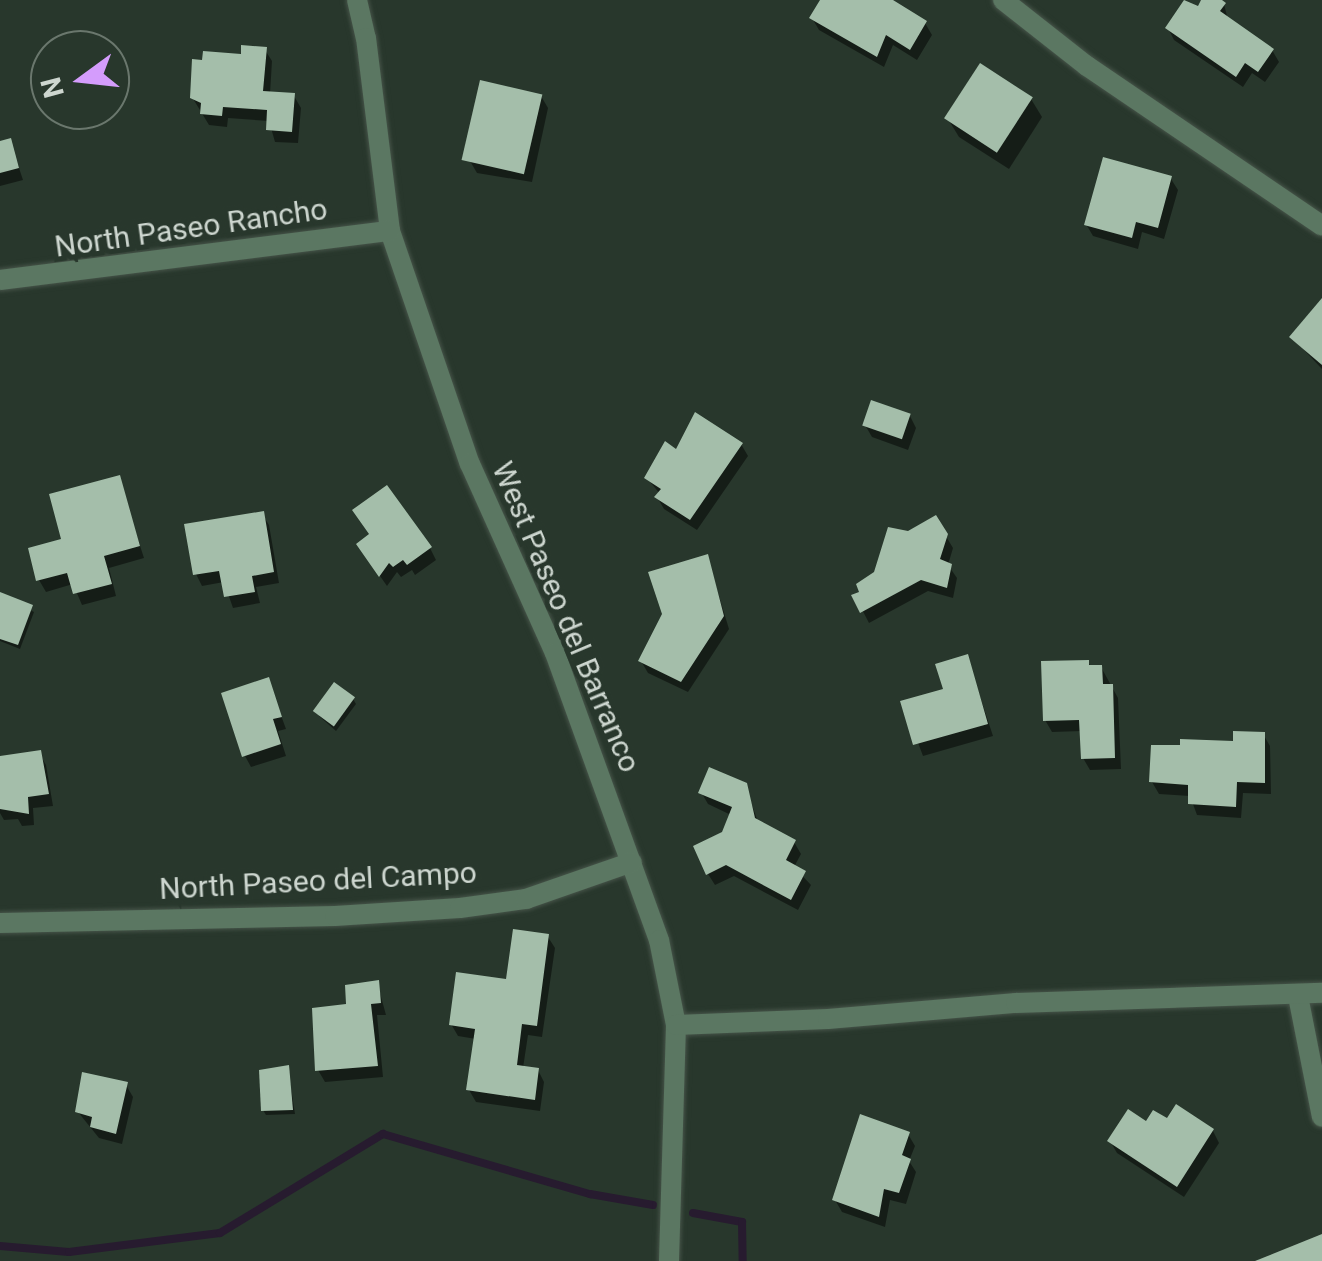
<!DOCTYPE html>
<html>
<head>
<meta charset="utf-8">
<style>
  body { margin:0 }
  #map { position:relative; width:1322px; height:1261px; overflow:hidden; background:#28372c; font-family:Roboto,sans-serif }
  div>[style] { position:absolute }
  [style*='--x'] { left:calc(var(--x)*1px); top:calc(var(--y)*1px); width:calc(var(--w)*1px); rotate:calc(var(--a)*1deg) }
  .shadow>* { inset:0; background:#0007 }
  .stream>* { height:8px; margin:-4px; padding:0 4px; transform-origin:4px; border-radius:4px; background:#271b2f }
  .building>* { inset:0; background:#a4beaa; transform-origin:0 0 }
  .roads { filter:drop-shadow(0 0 2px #465449) drop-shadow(0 0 2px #465449) }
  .street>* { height:20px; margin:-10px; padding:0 10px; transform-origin:10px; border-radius:10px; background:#5b7762 }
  span { translate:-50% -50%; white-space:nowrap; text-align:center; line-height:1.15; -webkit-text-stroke:10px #28372c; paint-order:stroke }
  .street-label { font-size:30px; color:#cdd6cf }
  .north { position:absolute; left:30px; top:30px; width:100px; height:100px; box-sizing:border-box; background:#28372c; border:2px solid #6a776d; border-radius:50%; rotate:255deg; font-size:28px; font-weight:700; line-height:40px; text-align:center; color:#cdd6cf }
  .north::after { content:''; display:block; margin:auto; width:35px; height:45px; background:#d49cfc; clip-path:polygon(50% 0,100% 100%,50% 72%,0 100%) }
</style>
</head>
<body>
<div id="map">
  <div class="shadow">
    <i style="clip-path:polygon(823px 0,888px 0,925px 23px,932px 35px,917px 60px,893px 45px,884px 67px,819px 30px,812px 18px)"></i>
    <i style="clip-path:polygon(1205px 0,1224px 4px,1228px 20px,1272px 50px,1279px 62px,1265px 82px,1252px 73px,1243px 87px,1174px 40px,1168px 28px,1186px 1px,1198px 9px)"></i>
    <i style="clip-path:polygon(265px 50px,272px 61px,270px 94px,294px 96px,301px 108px,298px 143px,275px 142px,269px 121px,228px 118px,227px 127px,209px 125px,192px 97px,243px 57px)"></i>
    <i style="clip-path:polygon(541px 96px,548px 108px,532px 182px,477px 173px,470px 161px)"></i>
    <i style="clip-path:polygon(1031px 99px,1042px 117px,1009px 169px,959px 137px,948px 119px)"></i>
    <i style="clip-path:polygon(10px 141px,23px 180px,0 186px,0 144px)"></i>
    <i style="clip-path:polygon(1171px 179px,1178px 190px,1164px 239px,1142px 232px,1138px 249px,1093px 236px,1086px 224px)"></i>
    <i style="clip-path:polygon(1322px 302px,1322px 369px,1292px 337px)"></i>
    <i style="clip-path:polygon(910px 416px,916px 428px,908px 450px,872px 437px,865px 425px)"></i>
    <i style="clip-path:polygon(741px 444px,748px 456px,697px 530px,664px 509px,657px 497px,660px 494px,647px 478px,677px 452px)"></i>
    <i style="clip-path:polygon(118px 478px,144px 558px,109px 568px,116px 596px,82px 605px,73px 584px,46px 592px,39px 580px,64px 541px)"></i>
    <i style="clip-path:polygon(262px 514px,269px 525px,279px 583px,256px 587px,260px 603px,233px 608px,224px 582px,202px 586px,196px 574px)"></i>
    <i style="clip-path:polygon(935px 518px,953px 548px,948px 565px,957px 578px,953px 598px,928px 591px,869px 623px,855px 596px,862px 593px,908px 534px)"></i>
    <i style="clip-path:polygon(372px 536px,430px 548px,436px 560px,415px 575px,412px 570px,401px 577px,397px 572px,387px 586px,366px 556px)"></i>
    <i style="clip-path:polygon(707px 557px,729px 629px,688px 692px,648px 673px,641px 661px)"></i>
    <i style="clip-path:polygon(0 595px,34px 612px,20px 649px,0 641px)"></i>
    <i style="clip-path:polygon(967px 657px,993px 736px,923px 756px,903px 703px,946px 691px)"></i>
    <i style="clip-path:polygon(1088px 662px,1091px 667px,1101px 667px,1118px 698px,1121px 769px,1090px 770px,1083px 758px,1082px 731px,1052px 732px,1045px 720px)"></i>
    <i style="clip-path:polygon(268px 680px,286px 729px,278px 731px,286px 756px,251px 767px,245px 756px)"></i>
    <i style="clip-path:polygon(353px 699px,356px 704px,336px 731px,319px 716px)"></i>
    <i style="clip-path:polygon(1263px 734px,1270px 746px,1271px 794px,1243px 793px,1241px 818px,1197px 815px,1190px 796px,1159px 794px,1152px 782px,1183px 747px,1235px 743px)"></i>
    <i style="clip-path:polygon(39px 753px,46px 765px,53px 806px,33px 808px,34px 825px,22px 826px,18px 819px,4px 820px,0 813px,0 758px)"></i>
    <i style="clip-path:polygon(745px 785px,758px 822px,794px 842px,801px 854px,794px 867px,811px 885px,798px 910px,734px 876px,715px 885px,708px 874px,731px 815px,708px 804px,701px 792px)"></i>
    <i style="clip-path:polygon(548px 937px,555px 948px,542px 1037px,528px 1035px,523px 1068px,538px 1070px,544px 1082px,540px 1111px,476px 1102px,469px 1090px,476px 1039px,458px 1036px,451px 1024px,508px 982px)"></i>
    <i style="clip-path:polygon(377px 982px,386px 1015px,377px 1015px,383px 1077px,325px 1082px,318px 1070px,348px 1006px)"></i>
    <i style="clip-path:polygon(288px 1068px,295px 1114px,266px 1115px,263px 1110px)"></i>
    <i style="clip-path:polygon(126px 1085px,133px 1097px,122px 1144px,99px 1138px,78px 1112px)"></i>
    <i style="clip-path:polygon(1167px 1121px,1213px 1131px,1219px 1143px,1184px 1197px,1117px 1153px,1110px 1141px,1146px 1125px)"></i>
    <i style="clip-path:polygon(908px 1134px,915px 1146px,909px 1161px,916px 1172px,906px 1204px,890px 1200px,885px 1227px,842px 1212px,835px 1200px)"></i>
  </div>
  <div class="stream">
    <i style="--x:693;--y:1213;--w:50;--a:10.4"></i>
    <i style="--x:742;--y:1222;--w:39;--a:89"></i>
    <i style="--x:0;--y:1246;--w:69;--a:5"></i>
    <i style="--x:69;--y:1252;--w:152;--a:-7.2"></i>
    <i style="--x:220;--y:1233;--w:191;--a:-31.3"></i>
    <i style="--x:383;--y:1134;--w:216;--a:16.2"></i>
    <i style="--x:590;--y:1194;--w:64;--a:9.9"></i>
  </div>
  <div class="building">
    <i style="clip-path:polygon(820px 0,893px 0,927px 21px,910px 50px,886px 35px,877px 57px,809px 18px)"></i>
    <i style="clip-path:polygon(1184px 0,1198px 6px,1201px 0,1222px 0,1226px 3px,1220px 11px,1274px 49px,1258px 72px,1245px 63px,1236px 77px,1165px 28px)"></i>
    <i style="clip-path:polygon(241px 45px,267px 47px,263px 91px,295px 93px,292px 132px,266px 130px,267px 110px,223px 107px,222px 116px,200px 114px,201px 103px,190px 98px,192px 59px,202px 60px,203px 51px,241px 54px)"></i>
    <i style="left:980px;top:63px;width:63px;height:66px;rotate:33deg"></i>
    <i style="left:480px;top:80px;width:64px;height:82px;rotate:13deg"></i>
    <i style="clip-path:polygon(11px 138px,19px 168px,0 173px,0 141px)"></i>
    <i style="clip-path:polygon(1103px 157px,1172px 176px,1158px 228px,1136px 222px,1132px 238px,1084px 225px)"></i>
    <i style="clip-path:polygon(1322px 298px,1322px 365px,1289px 337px)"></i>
    <i style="left:871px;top:400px;width:42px;height:27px;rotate:19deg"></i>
    <i style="clip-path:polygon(695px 412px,743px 443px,690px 520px,654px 497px,661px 489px,644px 478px,665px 441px,676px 449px)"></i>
    <i style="clip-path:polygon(120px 475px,140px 546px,104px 556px,112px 584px,73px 594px,67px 573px,36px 581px,28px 548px,61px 539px,49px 494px)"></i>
    <i style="clip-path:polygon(387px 485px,432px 547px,407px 565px,403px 560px,393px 567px,389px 563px,379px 577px,356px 544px,369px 534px,352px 510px)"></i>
    <i style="clip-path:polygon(264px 511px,274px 572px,252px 576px,255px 592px,224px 597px,219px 571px,193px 575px,184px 524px)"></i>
    <i style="clip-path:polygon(936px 515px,948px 534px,940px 559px,952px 564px,947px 588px,921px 580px,860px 613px,851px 595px,859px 592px,856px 584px,874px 572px,888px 527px,908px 531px)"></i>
    <i style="clip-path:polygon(708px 554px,724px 616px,681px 682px,638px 661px,662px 614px,648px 572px)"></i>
    <i style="clip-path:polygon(0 592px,33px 605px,18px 645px,0 639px)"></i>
    <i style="clip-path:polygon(968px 654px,988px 724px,913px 745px,900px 701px,943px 689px,935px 664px)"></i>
    <i style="clip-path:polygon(1089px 660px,1089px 665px,1102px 665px,1103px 684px,1113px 684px,1115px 758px,1081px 759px,1079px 720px,1043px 721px,1041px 661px)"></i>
    <i style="clip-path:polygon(269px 677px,282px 717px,273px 719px,281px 744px,242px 757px,221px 693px)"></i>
    <i style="left:334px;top:682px;width:26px;height:36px;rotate:36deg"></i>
    <i style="clip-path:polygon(1233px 731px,1265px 732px,1265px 783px,1237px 782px,1236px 807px,1188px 804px,1188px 785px,1149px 782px,1151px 745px,1180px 745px,1180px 739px,1233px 741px)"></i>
    <i style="clip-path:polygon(41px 750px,49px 794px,28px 797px,29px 814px,0 809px,0 756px)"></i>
    <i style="clip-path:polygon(709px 767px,747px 783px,755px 818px,796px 840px,786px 860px,806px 871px,791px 900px,726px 865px,706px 875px,693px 846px,722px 832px,732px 807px,698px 793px)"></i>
    <i style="clip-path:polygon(513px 929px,549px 934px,537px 1026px,522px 1024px,517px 1065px,539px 1068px,535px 1100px,466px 1090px,475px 1029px,449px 1025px,456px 972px,506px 979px)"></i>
    <i style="clip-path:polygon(379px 980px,381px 1003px,371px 1004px,378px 1066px,315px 1071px,312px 1008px,346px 1004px,345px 985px)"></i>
    <i style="clip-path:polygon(289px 1065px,293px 1110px,261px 1111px,259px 1070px)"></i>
    <i style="clip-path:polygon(82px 1072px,128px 1082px,116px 1134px,90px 1127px,92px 1117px,75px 1112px)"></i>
    <i style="clip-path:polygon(1176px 1104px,1214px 1129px,1177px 1187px,1107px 1141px,1128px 1109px,1146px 1121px,1153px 1110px,1167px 1118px)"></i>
    <i style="clip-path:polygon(860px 1114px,910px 1132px,902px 1155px,911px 1159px,899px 1193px,884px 1189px,879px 1217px,832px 1200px)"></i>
    <i style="clip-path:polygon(1322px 1234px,1322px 1261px,1255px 1261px)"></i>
  </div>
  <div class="roads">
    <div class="street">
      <i style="--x:357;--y:0;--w:39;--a:77"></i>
      <i style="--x:366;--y:38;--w:194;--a:82.9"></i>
      <i style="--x:390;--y:231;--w:246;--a:71.1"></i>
      <i style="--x:470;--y:464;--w:207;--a:65.8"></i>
      <i style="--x:555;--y:653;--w:305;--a:70.1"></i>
      <i style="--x:659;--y:940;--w:87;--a:78.7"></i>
      <i style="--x:676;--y:1025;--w:236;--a:91.7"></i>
      <i style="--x:1003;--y:0;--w:107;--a:38.2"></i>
      <i style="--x:1087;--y:66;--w:284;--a:34.2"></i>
      <i style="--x:0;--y:280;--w:393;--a:-7.2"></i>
      <i style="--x:0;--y:923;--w:335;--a:-1.2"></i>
      <i style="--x:335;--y:916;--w:125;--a:-3.7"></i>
      <i style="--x:460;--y:908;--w:67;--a:-7.8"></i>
      <i style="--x:526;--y:899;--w:112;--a:-19.2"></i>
      <i style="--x:1298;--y:996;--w:123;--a:78.8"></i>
      <i style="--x:676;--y:1025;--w:152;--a:-2.3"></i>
      <i style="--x:828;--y:1019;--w:189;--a:-4.9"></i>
      <i style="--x:1016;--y:1003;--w:306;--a:-1.9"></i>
    </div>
  </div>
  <div class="street-label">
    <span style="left:191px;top:228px;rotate:-8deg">North Paseo Rancho</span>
    <span style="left:566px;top:617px;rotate:67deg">West Paseo del Barranco</span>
    <span style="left:318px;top:881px;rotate:-3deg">North Paseo del Campo</span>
  </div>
  <div class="north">N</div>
</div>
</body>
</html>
